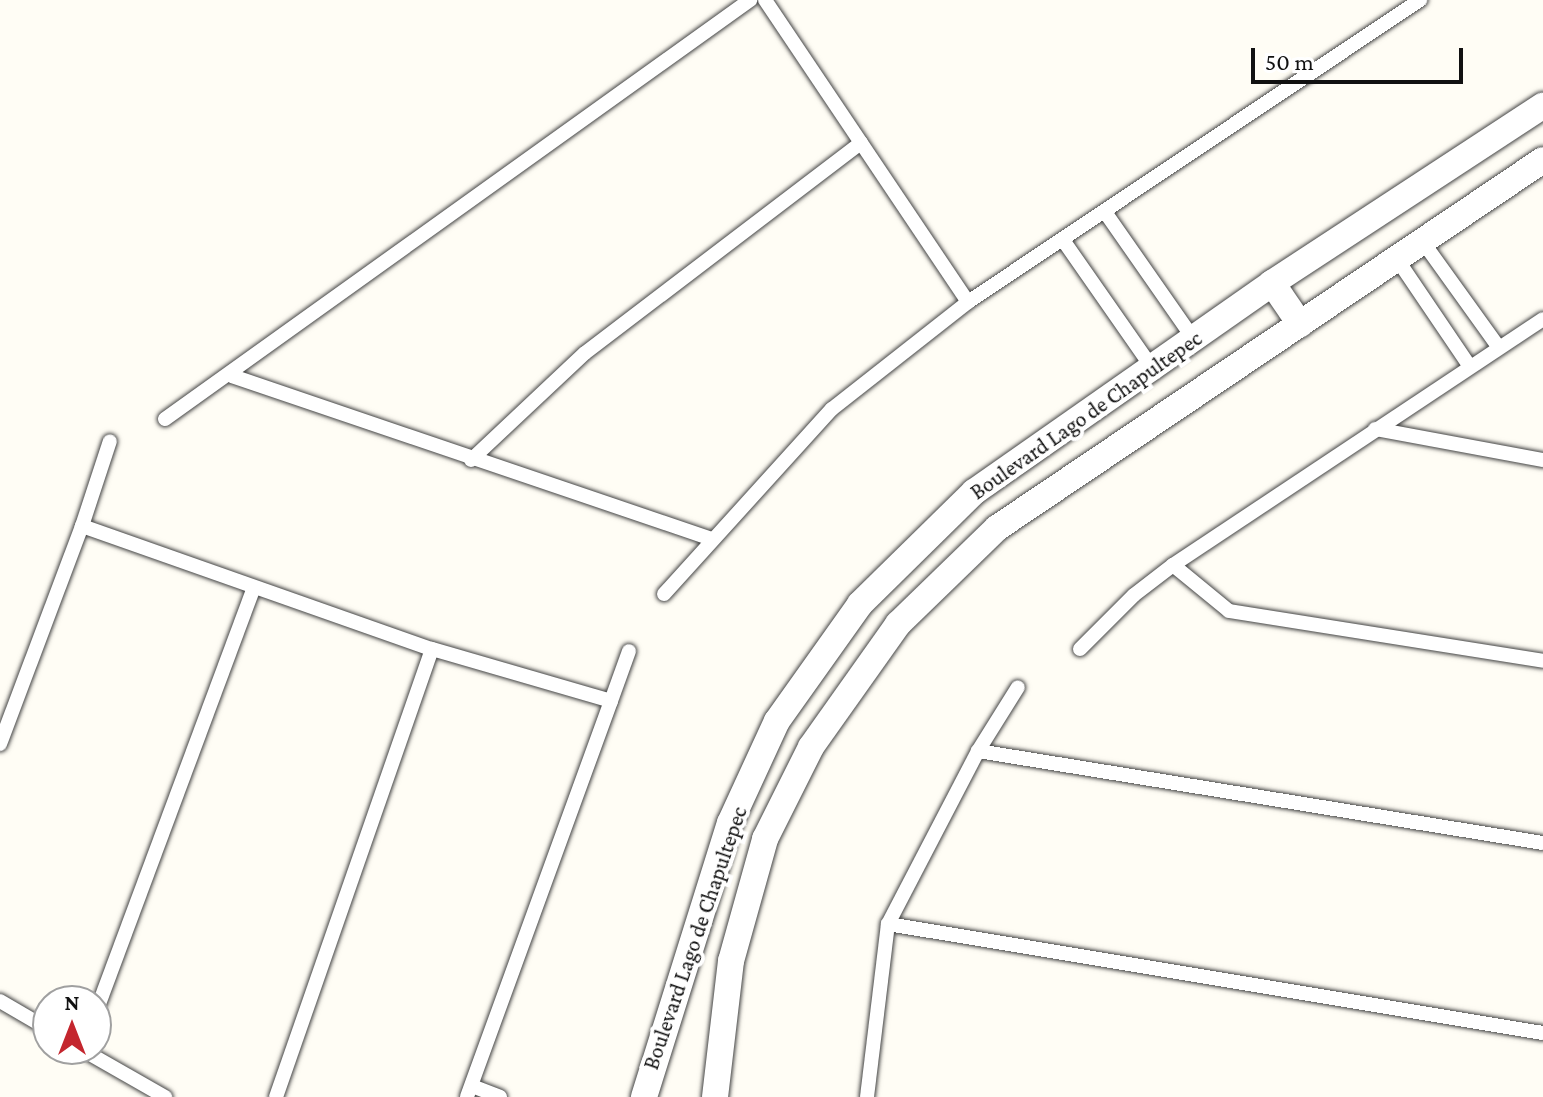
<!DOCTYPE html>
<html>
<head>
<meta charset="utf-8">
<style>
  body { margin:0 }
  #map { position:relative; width:1543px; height:1097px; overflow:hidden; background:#fffdf5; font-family:"Crimson Pro",serif }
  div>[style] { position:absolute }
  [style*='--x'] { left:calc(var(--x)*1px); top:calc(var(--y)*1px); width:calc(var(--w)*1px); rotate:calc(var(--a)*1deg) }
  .roads { filter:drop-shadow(0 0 2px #444) drop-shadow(0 0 2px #444) }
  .service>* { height:14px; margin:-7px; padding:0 7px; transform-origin:7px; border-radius:7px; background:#fff }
  .minor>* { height:26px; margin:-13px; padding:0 13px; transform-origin:13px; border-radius:13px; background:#fff }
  span { translate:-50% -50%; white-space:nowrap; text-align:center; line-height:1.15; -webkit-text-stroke:8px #fff; paint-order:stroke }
  .street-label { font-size:22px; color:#111 }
  .north { position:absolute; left:32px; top:985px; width:80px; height:80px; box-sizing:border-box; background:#fff; border:2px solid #a0a0a0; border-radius:50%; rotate:0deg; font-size:22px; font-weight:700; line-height:32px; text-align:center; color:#111 }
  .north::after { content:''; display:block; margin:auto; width:28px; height:36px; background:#c4262e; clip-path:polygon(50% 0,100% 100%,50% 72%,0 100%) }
  .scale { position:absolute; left:1251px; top:48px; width:212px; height:36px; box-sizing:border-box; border:4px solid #111; border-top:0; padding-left:10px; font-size:24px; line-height:28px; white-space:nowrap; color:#111; -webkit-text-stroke:6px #fff; paint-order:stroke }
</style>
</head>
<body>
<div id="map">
  <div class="roads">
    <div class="service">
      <i style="--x:765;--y:0;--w:364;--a:56.1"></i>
      <i style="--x:1105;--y:212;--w:154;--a:55.1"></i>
      <i style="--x:1063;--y:240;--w:157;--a:55.1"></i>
      <i style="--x:1423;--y:242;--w:127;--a:54.3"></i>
      <i style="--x:1397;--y:259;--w:127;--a:55.9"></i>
      <i style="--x:232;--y:376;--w:507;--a:18.76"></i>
      <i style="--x:165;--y:419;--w:720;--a:-35.61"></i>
      <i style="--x:1375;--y:429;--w:171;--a:10.5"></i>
      <i style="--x:471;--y:460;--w:156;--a:-43.2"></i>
      <i style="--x:585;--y:353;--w:347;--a:-37.3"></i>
      <i style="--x:82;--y:526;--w:89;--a:-71.8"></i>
      <i style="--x:1173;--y:565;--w:72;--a:39.4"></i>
      <i style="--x:1229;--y:611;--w:318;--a:9"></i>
      <i style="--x:664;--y:594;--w:250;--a:-47.8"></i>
      <i style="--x:832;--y:409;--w:173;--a:-38.2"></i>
      <i style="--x:968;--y:302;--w:544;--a:-33.75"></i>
      <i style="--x:1080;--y:649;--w:76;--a:-45"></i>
      <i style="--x:1134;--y:595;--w:49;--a:-37.6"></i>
      <i style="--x:1173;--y:565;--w:444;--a:-33.6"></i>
      <i style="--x:611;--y:701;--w:53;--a:-70.2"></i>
      <i style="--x:0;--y:744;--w:233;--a:-69.4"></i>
      <i style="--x:82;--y:526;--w:371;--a:19.4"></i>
      <i style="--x:432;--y:649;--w:186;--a:16.2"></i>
      <i style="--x:611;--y:701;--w:421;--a:110"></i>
      <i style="--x:978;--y:751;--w:572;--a:9.25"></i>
      <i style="--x:888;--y:924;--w:664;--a:9.45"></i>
      <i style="--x:0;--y:1001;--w:56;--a:30.3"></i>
      <i style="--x:96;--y:1012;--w:453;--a:-69.6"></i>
      <i style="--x:81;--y:1049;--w:97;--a:29.7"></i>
      <i style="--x:472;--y:1086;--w:30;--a:21"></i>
      <i style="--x:276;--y:1097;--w:474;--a:-70.8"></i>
      <i style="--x:867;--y:1097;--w:174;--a:-83.1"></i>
      <i style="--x:888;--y:924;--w:195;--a:-62.5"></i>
      <i style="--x:978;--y:751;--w:75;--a:-58"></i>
    </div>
    <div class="minor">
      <i style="--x:1272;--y:283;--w:50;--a:55.7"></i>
      <i style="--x:644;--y:1097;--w:287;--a:-72.6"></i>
      <i style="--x:730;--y:823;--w:112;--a:-65.3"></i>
      <i style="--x:777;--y:721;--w:143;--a:-54.6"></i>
      <i style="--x:860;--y:604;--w:160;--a:-44.5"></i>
      <i style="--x:974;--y:492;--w:364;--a:-35"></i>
      <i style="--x:1272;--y:283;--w:324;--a:-33.2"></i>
      <i style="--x:715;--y:1097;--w:137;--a:-83.3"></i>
      <i style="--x:731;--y:961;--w:127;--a:-74.4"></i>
      <i style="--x:765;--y:839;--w:103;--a:-63.4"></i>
      <i style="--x:811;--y:747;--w:151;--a:-54.7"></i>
      <i style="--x:898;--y:624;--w:138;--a:-44.1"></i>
      <i style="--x:997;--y:528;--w:658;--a:-33.98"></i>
    </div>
  </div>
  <div class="street-label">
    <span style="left:1086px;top:415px;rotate:-35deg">Boulevard Lago de Chapultepec</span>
    <span style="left:695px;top:938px;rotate:-71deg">Boulevard Lago de Chapultepec</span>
  </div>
  <div class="north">N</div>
  <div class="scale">50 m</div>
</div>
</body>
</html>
